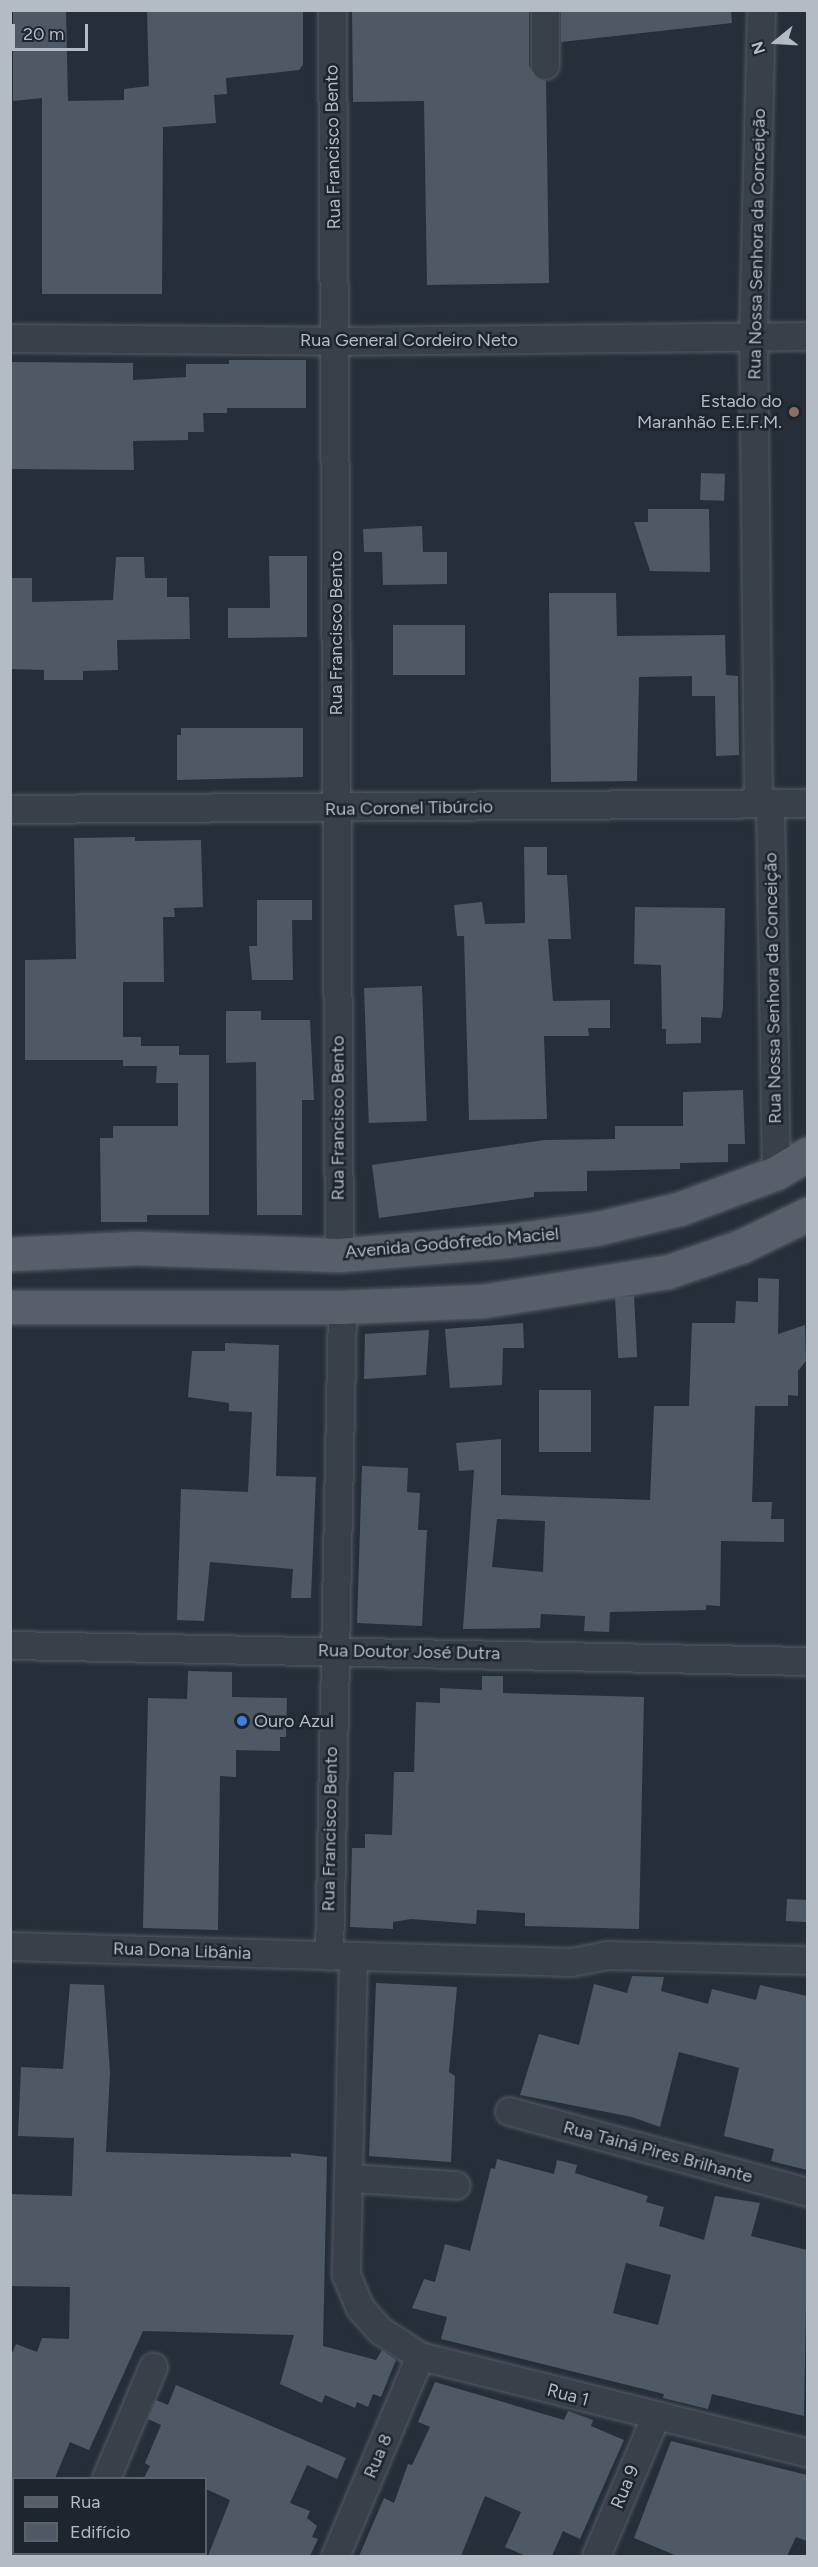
<!DOCTYPE html>
<html>
<head>
<meta charset="utf-8">
<style>
  body { margin:0 }
  #map { position:relative; width:818px; height:2567px; overflow:hidden; background:#262e39; font-family:Figtree,sans-serif }
  div>[style] { position:absolute }
  [style*='--x'] { left:calc(var(--x)*1px); top:calc(var(--y)*1px); width:calc(var(--w)*1px); rotate:calc(var(--a)*1deg) }
  .building>* { inset:0; background:#4f5965; transform-origin:0 0 }
  .roads { filter:drop-shadow(0 0 2px #545b65) drop-shadow(0 0 2px #545b65) }
  .minor>* { height:27px; margin:-13.5px; padding:0 13.5px; transform-origin:13.5px; border-radius:13.5px; background:#39404a }
  .primary>* { height:33px; margin:-16.5px; padding:0 16.5px; transform-origin:16.5px; border-radius:16.5px; background:#585f6a }
  .dots>* { width:16px; height:16px; translate:-50% -50%; box-sizing:border-box; border:3px solid #1e252f; border-radius:50% }
  span { translate:-50% -50%; white-space:nowrap; text-align:center; line-height:1.15; -webkit-text-stroke:5px #1e252f; paint-order:stroke }
  .street-label { font-size:18px; color:#b5bbc5 }
  .poi-label { font-size:18px; color:#b5bbc5 }
  .right { translate:-100% -50%; text-align:right }
  .left { translate:0 -50%; text-align:left }
  .frame { position:absolute; inset:0; border:12px solid #b5bbc5; pointer-events:none }
  .legend { position:absolute; left:12px; top:2477px; width:195px; height:78px; box-sizing:border-box; background:#1e252f; border:2px solid #5a616b; margin:0; padding:8px 10px; list-style:none; font-size:18px; color:#b5bbc5 }
  .legend li { display:flex; align-items:center; gap:12px; height:30px }
  .legend b { width:30px; border:2px solid #5a616b }
  .north { position:absolute; left:746px; top:12px; width:60px; height:60px; -webkit-text-stroke:4px #1e252f; paint-order:stroke; rotate:252deg; font-size:16px; font-weight:700; line-height:24px; text-align:center; color:#b5bbc5 }
  .north::after { content:''; display:block; margin:auto; width:21px; height:27px; background:#b5bbc5; clip-path:polygon(50% 0,100% 100%,50% 72%,0 100%) }
  .scale { position:absolute; left:12px; top:24px; width:76px; height:27px; box-sizing:border-box; border:3px solid #b5bbc5; border-top:0; padding-left:8px; font-size:18px; line-height:21px; white-space:nowrap; color:#b5bbc5; -webkit-text-stroke:4px #1e252f; paint-order:stroke }
</style>
</head>
<body>
<div id="map">
  <div class="building">
    <i style="clip-path:polygon(13px 10px,66px 10px,68px 101px,124px 100px,124px 89px,149px 86px,147px 10px,303px 10px,303px 65px,299px 70px,226px 78px,227px 94px,214px 95px,216px 123px,163px 127px,162px 294px,42px 294px,42px 98px,13px 101px)"></i>
    <i style="clip-path:polygon(352px 10px,529px 10px,529px 66px,537px 78px,546px 81px,549px 283px,427px 285px,424px 101px,353px 102px)"></i>
    <i style="clip-path:polygon(561px 10px,731px 10px,732px 23px,561px 42px)"></i>
    <i style="clip-path:polygon(229px 360px,306px 360px,306px 408px,227px 408px,227px 413px,203px 413px,204px 432px,188px 432px,188px 440px,133px 441px,134px 470px,10px 469px,10px 362px,133px 363px,133px 380px,186px 377px,186px 364px,229px 364px)"></i>
    <i style="left:701px;top:473px;width:24px;height:27px;rotate:2deg"></i>
    <i style="clip-path:polygon(648px 509px,709px 509px,710px 572px,650px 571px,634px 522px,648px 522px)"></i>
    <i style="clip-path:polygon(422px 526px,423px 552px,447px 552px,447px 584px,383px 585px,382px 552px,364px 552px,363px 529px)"></i>
    <i style="clip-path:polygon(269px 556px,307px 556px,307px 637px,228px 638px,228px 608px,270px 608px)"></i>
    <i style="clip-path:polygon(116px 557px,144px 557px,145px 578px,167px 578px,167px 597px,189px 597px,190px 639px,117px 640px,118px 670px,83px 671px,83px 680px,44px 680px,44px 670px,10px 669px,10px 578px,32px 578px,32px 602px,113px 600px)"></i>
    <i style="clip-path:polygon(549px 593px,616px 593px,617px 636px,725px 635px,726px 675px,738px 676px,739px 755px,716px 756px,715px 696px,692px 696px,692px 676px,639px 677px,637px 781px,551px 782px)"></i>
    <i style="left:465px;top:625px;width:50px;height:72px;rotate:90deg"></i>
    <i style="clip-path:polygon(181px 728px,303px 728px,303px 777px,177px 780px,177px 735px,181px 735px)"></i>
    <i style="clip-path:polygon(135px 837px,135px 841px,201px 840px,203px 907px,174px 908px,175px 917px,163px 917px,164px 982px,123px 982px,123px 1037px,141px 1037px,141px 1046px,179px 1046px,179px 1055px,209px 1055px,209px 1215px,147px 1215px,147px 1222px,101px 1222px,100px 1138px,113px 1138px,113px 1126px,178px 1126px,178px 1083px,156px 1083px,157px 1066px,123px 1066px,123px 1060px,25px 1060px,25px 960px,76px 959px,74px 838px)"></i>
    <i style="clip-path:polygon(524px 847px,547px 847px,547px 875px,567px 875px,571px 939px,548px 939px,553px 1001px,610px 1000px,610px 1028px,588px 1028px,589px 1036px,544px 1036px,547px 1119px,469px 1120px,464px 936px,457px 936px,454px 905px,482px 902px,485px 924px,525px 923px)"></i>
    <i style="clip-path:polygon(257px 900px,312px 900px,312px 920px,292px 920px,293px 980px,252px 980px,249px 946px,257px 946px)"></i>
    <i style="clip-path:polygon(635px 907px,725px 908px,723px 1008px,721px 1018px,701px 1017px,701px 1043px,666px 1044px,666px 1029px,662px 1029px,661px 965px,634px 964px)"></i>
    <i style="left:422px;top:986px;width:135px;height:58px;rotate:88deg"></i>
    <i style="clip-path:polygon(226px 1011px,261px 1011px,261px 1020px,310px 1020px,314px 1100px,302px 1100px,302px 1215px,257px 1215px,256px 1062px,226px 1063px)"></i>
    <i style="clip-path:polygon(743px 1090px,745px 1144px,728px 1144px,728px 1162px,680px 1163px,680px 1169px,587px 1171px,587px 1191px,534px 1192px,534px 1197px,379px 1218px,372px 1165px,545px 1140px,615px 1139px,615px 1126px,683px 1126px,683px 1092px)"></i>
    <i style="clip-path:polygon(evenodd,758px 1278px,779px 1279px,778px 1334px,805px 1325px,806px 1361px,798px 1371px,798px 1396px,788px 1395px,788px 1406px,755px 1406px,752px 1502px,772px 1502px,771px 1519px,784px 1519px,784px 1542px,721px 1541px,720px 1606px,706px 1605px,706px 1610px,610px 1612px,609px 1632px,584px 1631px,585px 1616px,541px 1614px,540px 1628px,463px 1629px,474px 1470px,459px 1471px,456px 1443px,501px 1439px,501px 1495px,650px 1500px,654px 1406px,689px 1406px,692px 1323px,735px 1323px,736px 1301px,758px 1302px,758px 1278px,497px 1519px,545px 1521px,543px 1572px,492px 1567px,497px 1519px)"></i>
    <i style="left:634px;top:1296px;width:61px;height:19px;rotate:87deg"></i>
    <i style="clip-path:polygon(523px 1323px,524px 1348px,503px 1348px,502px 1385px,450px 1388px,445px 1329px)"></i>
    <i style="clip-path:polygon(429px 1330px,426px 1375px,364px 1379px,365px 1334px)"></i>
    <i style="clip-path:polygon(225px 1343px,279px 1345px,276px 1476px,316px 1477px,311px 1598px,291px 1598px,293px 1569px,210px 1562px,204px 1621px,177px 1620px,181px 1489px,248px 1492px,252px 1412px,229px 1411px,229px 1403px,188px 1397px,192px 1351px,225px 1351px)"></i>
    <i style="left:539px;top:1390px;width:52px;height:62px"></i>
    <i style="clip-path:polygon(362px 1466px,408px 1468px,407px 1492px,420px 1493px,418px 1530px,427px 1530px,422px 1626px,357px 1623px)"></i>
    <i style="clip-path:polygon(188px 1671px,232px 1672px,232px 1697px,287px 1698px,286px 1737px,280px 1737px,280px 1751px,236px 1750px,236px 1777px,220px 1776px,218px 1930px,143px 1928px,148px 1698px,187px 1699px)"></i>
    <i style="clip-path:polygon(482px 1676px,503px 1676px,503px 1693px,644px 1697px,639px 1929px,525px 1926px,525px 1913px,477px 1910px,476px 1924px,411px 1919px,393px 1922px,393px 1929px,350px 1927px,352px 1848px,365px 1848px,365px 1834px,392px 1835px,394px 1772px,414px 1772px,416px 1702px,440px 1703px,440px 1688px,482px 1690px)"></i>
    <i style="left:787px;top:1899px;width:20px;height:22px;rotate:3deg"></i>
    <i style="clip-path:polygon(632px 1976px,664px 1977px,661px 1991px,708px 2004px,712px 1989px,756px 2000px,760px 1985px,807px 1996px,807px 2170px,771px 2161px,774px 2149px,724px 2136px,739px 2068px,679px 2052px,660px 2127px,632px 2117px,520px 2095px,539px 2034px,579px 2045px,594px 1984px,627px 1993px)"></i>
    <i style="clip-path:polygon(376px 1983px,457px 1987px,449px 2072px,455px 2076px,451px 2162px,369px 2156px)"></i>
    <i style="clip-path:polygon(70px 1984px,104px 1985px,110px 2072px,106px 2152px,291px 2157px,291px 2153px,327px 2157px,323px 2346px,376px 2360px,382px 2350px,396px 2360px,381px 2397px,373px 2394px,368px 2407px,357px 2402px,355px 2408px,325px 2395px,322px 2403px,280px 2384px,294px 2335px,143px 2331px,89px 2450px,70px 2442px,55px 2478px,10px 2478px,10px 2358px,16px 2344px,37px 2352px,42px 2338px,69px 2339px,70px 2287px,10px 2286px,10px 2194px,72px 2196px,74px 2138px,18px 2136px,21px 2067px,63px 2069px)"></i>
    <i style="clip-path:polygon(evenodd,497px 2159px,554px 2174px,557px 2160px,577px 2165px,575px 2173px,648px 2196px,646px 2202px,664px 2207px,659px 2226px,704px 2240px,715px 2196px,760px 2203px,751px 2236px,807px 2250px,804px 2416px,712px 2394px,708px 2409px,663px 2398px,664px 2394px,441px 2339px,447px 2317px,412px 2308px,424px 2279px,435px 2282px,445px 2244px,470px 2251px,491px 2168px,495px 2169px,497px 2159px,626px 2263px,671px 2275px,658px 2325px,613px 2313px,626px 2263px)"></i>
    <i style="clip-path:polygon(435px 2382px,564px 2420px,568px 2411px,593px 2420px,591px 2426px,624px 2440px,580px 2539px,563px 2531px,552px 2556px,526px 2556px,505px 2547px,521px 2512px,485px 2496px,461px 2556px,359px 2556px,384px 2498px,394px 2503px,408px 2464px,412px 2465px,430px 2427px,418px 2422px)"></i>
    <i style="clip-path:polygon(176px 2385px,346px 2458px,337px 2479px,307px 2465px,290px 2503px,310px 2511px,307px 2518px,317px 2526px,312px 2537px,318px 2539px,310px 2556px,208px 2556px,230px 2500px,206px 2489px,206px 2478px,144px 2478px,150px 2466px,145px 2463px,161px 2425px,148px 2419px,156px 2400px,168px 2405px)"></i>
    <i style="clip-path:polygon(671px 2441px,807px 2475px,807px 2541px,796px 2537px,787px 2556px,677px 2556px,634px 2538px)"></i>
  </div>
  <div class="roads">
    <div class="minor">
      <i style="--x:332;--y:10;--w:1245;--a:89.68"></i>
      <i style="--x:545;--y:10;--w:55;--a:90"></i>
      <i style="--x:10;--y:338;--w:325;--a:0.5"></i>
      <i style="--x:335;--y:341;--w:473;--a:-0.6"></i>
      <i style="--x:758;--y:802;--w:465;--a:-90.6"></i>
      <i style="--x:753;--y:337;--w:327;--a:-88.6"></i>
      <i style="--x:770;--y:802;--w:371;--a:89.1"></i>
      <i style="--x:10;--y:809;--w:798;--a:-0.43"></i>
      <i style="--x:10;--y:1645;--w:798;--a:1.15"></i>
      <i style="--x:10;--y:1946;--w:561;--a:1.63"></i>
      <i style="--x:571;--y:1962;--w:37;--a:-11"></i>
      <i style="--x:607;--y:1955;--w:201;--a:1.4"></i>
      <i style="--x:329;--y:1956;--w:649;--a:-88.85"></i>
      <i style="--x:353;--y:1957;--w:318;--a:91.3"></i>
      <i style="--x:346;--y:2275;--w:36;--a:67"></i>
      <i style="--x:360;--y:2308;--w:31;--a:48"></i>
      <i style="--x:381;--y:2331;--w:46;--a:32.7"></i>
      <i style="--x:420;--y:2356;--w:400;--a:14"></i>
      <i style="--x:509;--y:2111;--w:310;--a:15.2"></i>
      <i style="--x:351;--y:2178;--w:105;--a:3.8"></i>
      <i style="--x:106;--y:2478;--w:121;--a:-67.1"></i>
      <i style="--x:74;--y:2556;--w:2;--a:-63"></i>
      <i style="--x:335;--y:2556;--w:217;--a:-67"></i>
      <i style="--x:596;--y:2556;--w:150;--a:-66.9"></i>
    </div>
    <div class="primary">
      <i style="--x:10;--y:1254;--w:126;--a:-2.7"></i>
      <i style="--x:136;--y:1248;--w:203;--a:2"></i>
      <i style="--x:339;--y:1255;--w:169;--a:-4.8"></i>
      <i style="--x:507;--y:1241;--w:93;--a:-8"></i>
      <i style="--x:599;--y:1228;--w:82;--a:-13.4"></i>
      <i style="--x:679;--y:1209;--w:103;--a:-20.4"></i>
      <i style="--x:776;--y:1173;--w:37;--a:-31"></i>
      <i style="--x:10;--y:1307;--w:332;--a:0"></i>
      <i style="--x:342;--y:1307;--w:141;--a:-2.4"></i>
      <i style="--x:483;--y:1301;--w:186;--a:-9"></i>
      <i style="--x:667;--y:1272;--w:79;--a:-19.1"></i>
      <i style="--x:742;--y:1246;--w:73;--a:-25.9"></i>
    </div>
  </div>
  <div class="dots">
    <i style="left:794px;top:412px;background:#8d6e63"></i>
    <i style="left:242px;top:1721px;background:#3f7fe0"></i>
  </div>
  <div class="street-label">
    <span style="left:333px;top:147px;rotate:-91deg">Rua Francisco Bento</span>
    <span style="left:757px;top:244px;rotate:-89deg">Rua Nossa Senhora da Conceição</span>
    <span style="left:409px;top:340px">Rua General Cordeiro Neto</span>
    <span style="left:336px;top:633px;rotate:-90deg">Rua Francisco Bento</span>
    <span style="left:409px;top:808px;rotate:-1deg">Rua Coronel Tibúrcio</span>
    <span style="left:773px;top:988px;rotate:-91deg">Rua Nossa Senhora da Conceição</span>
    <span style="left:338px;top:1118px;rotate:-90deg">Rua Francisco Bento</span>
    <span style="left:452px;top:1243px;rotate:-5deg">Avenida Godofredo Maciel</span>
    <span style="left:409px;top:1652px;rotate:1deg">Rua Doutor José Dutra</span>
    <span style="left:330px;top:1829px;rotate:-89deg">Rua Francisco Bento</span>
    <span style="left:182px;top:1951px;rotate:2deg">Rua Dona Libânia</span>
    <span style="left:658px;top:2152px;rotate:15deg">Rua Tainá Pires Brilhante</span>
    <span style="left:568px;top:2395px;rotate:15deg">Rua 1</span>
    <span style="left:378px;top:2456px;rotate:-67deg">Rua 8</span>
    <span style="left:625px;top:2487px;rotate:-67deg">Rua 9</span>
  </div>
  <div class="poi-label">
    <span class="right" style="left:782px;top:412px">Estado do<br>Maranhão E.E.F.M.</span>
    <span class="left" style="left:254px;top:1721px">Ouro Azul</span>
  </div>
  <div class="frame"></div>
  <ul class="legend">
  <li><b style="height:8px;background:#585f6a"></b>Rua</li>
  <li><b style="height:16px;background:#4f5965"></b>Edifício</li>
  </ul>
  <div class="north">N</div>
  <div class="scale">20 m</div>
</div>
</body>
</html>
